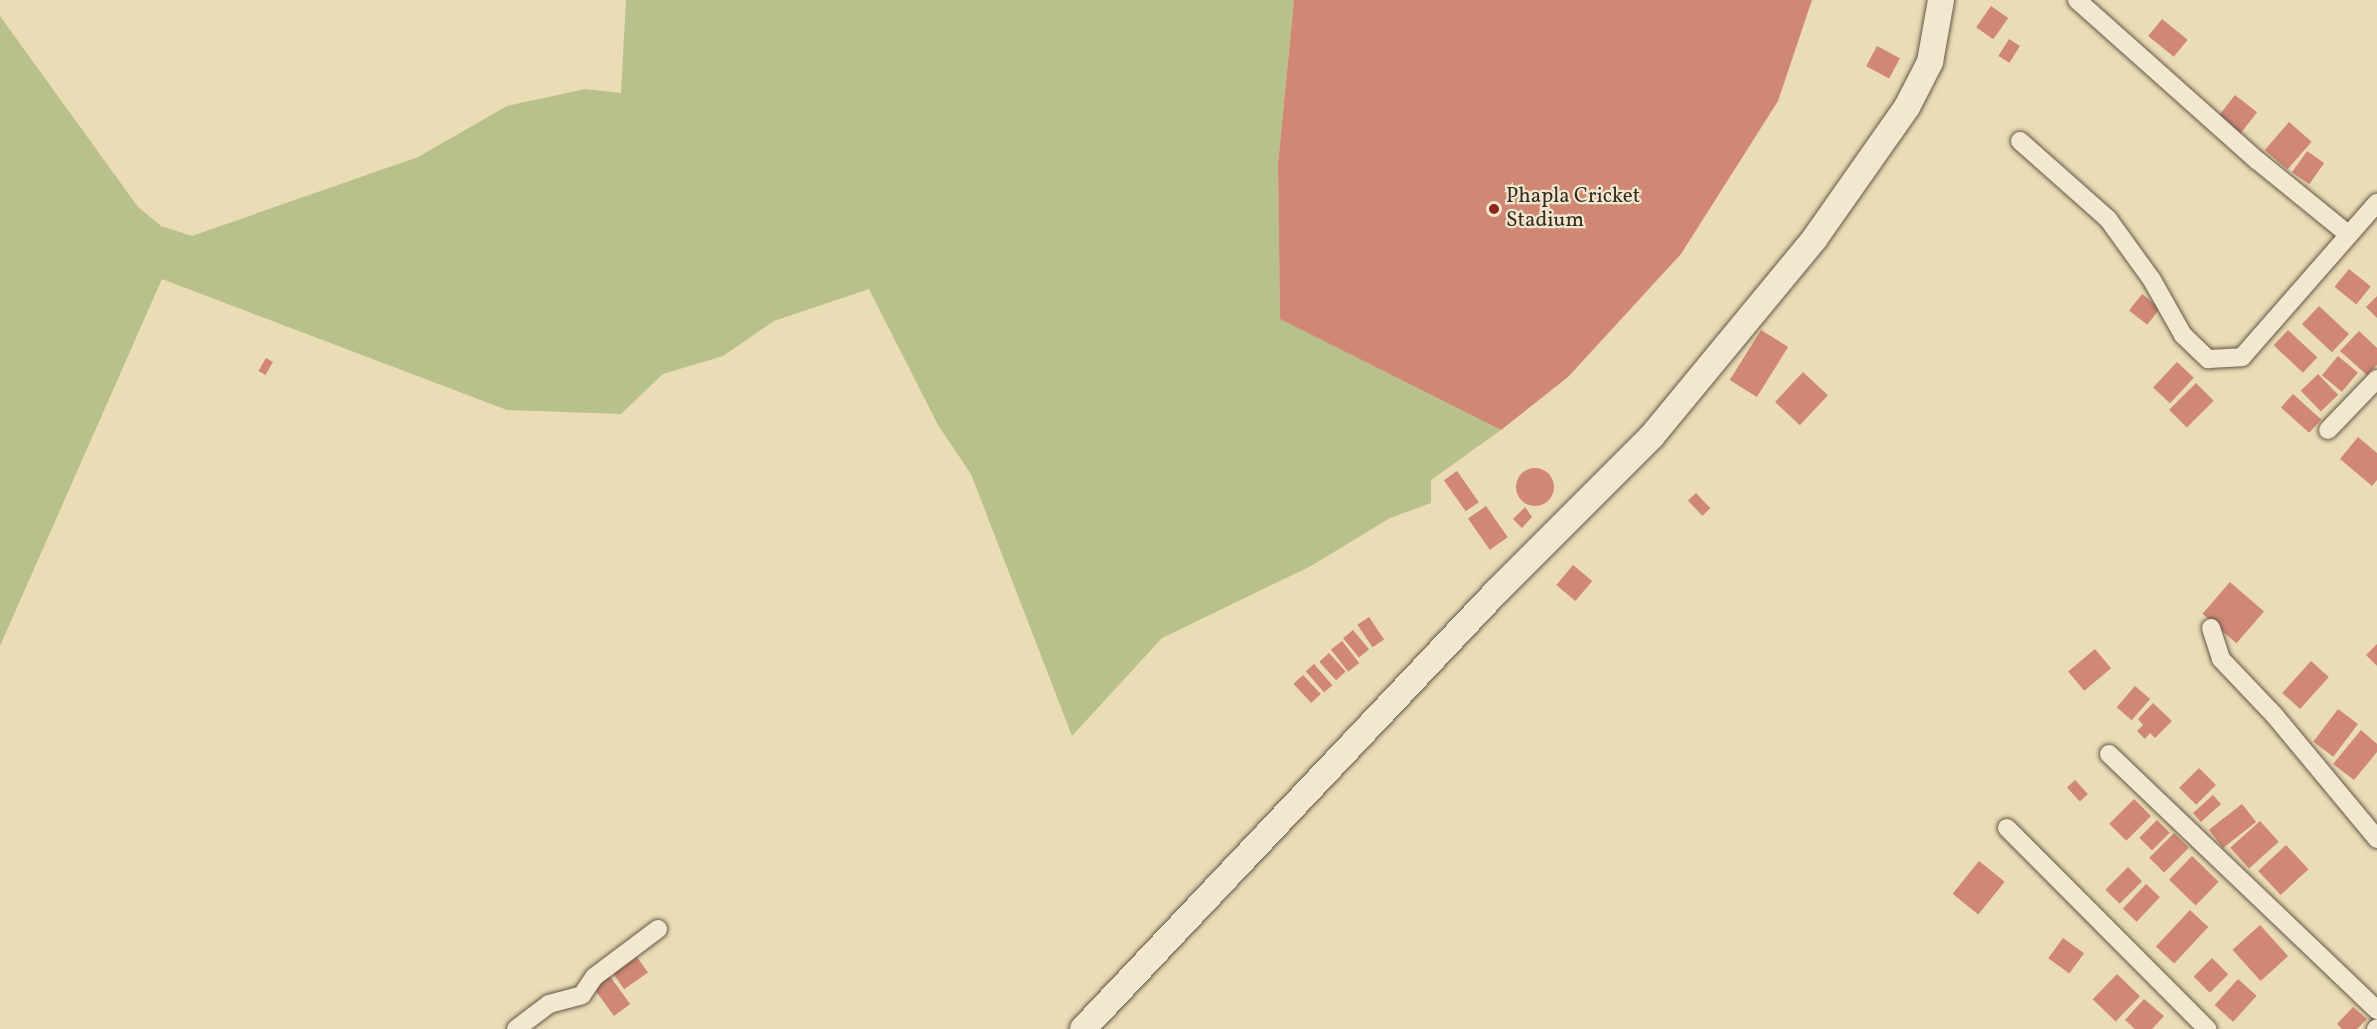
<!DOCTYPE html>
<html>
<head>
<meta charset="utf-8">
<style>
  body { margin:0 }
  #map { position:relative; width:2377px; height:1029px; overflow:hidden; background:#eadcb5; font-family:Vollkorn,serif }
  div>[style] { position:absolute }
  [style*='--x'] { left:calc(var(--x)*1px); top:calc(var(--y)*1px); width:calc(var(--w)*1px); rotate:calc(var(--a)*1deg) }
  .green>* { inset:0; background:#b8c08c }
  .building>* { inset:0; background:#d08774; transform-origin:0 0 }
  .round { border-radius:50% }
  .roads { filter:drop-shadow(0 0 2px #645747) drop-shadow(0 0 2px #645747) }
  .street>* { height:18px; margin:-9px; padding:0 9px; transform-origin:9px; border-radius:9px; background:#f1e8cf }
  .secondary>* { height:26px; margin:-13px; padding:0 13px; transform-origin:13px; border-radius:13px; background:#f1e8cf }
  .dots>* { width:16px; height:16px; translate:-50% -50%; box-sizing:border-box; border:3px solid #f1e8cf; border-radius:50% }
  span { translate:-50% -50%; white-space:nowrap; text-align:center; line-height:1.15; -webkit-text-stroke:4.5px #f1e8cf; paint-order:stroke }
  .poi-label { font-size:21px; color:#382b22 }
  .left { translate:0 -50%; text-align:left }
</style>
</head>
<body>
<div id="map">
  <div class="green">
    <i style="clip-path:polygon(626px 0,1294px 0,1278px 164px,1280px 319px,1501px 430px,1431px 480px,1431px 503px,1390px 518px,1311px 566px,1162px 638px,1072px 736px,971px 474px,938px 425px,869px 289px,774px 321px,723px 356px,663px 374px,621px 414px,507px 410px,162px 279px,0 646px,0 16px,138px 207px,161px 226px,192px 236px,418px 157px,507px 106px,585px 89px,621px 93px)"></i>
  </div>
  <div class="building">
    <i style="clip-path:polygon(1294px 0,1812px 0,1778px 101px,1681px 254px,1568px 377px,1501px 430px,1280px 319px,1278px 164px)"></i>
    <i style="left:1991px;top:6px;width:21px;height:26px;rotate:35deg"></i>
    <i style="left:2162px;top:19px;width:33px;height:22px;rotate:39deg"></i>
    <i style="left:2009px;top:39px;width:13px;height:20px;rotate:32deg"></i>
    <i style="left:1877px;top:46px;width:26px;height:23px;rotate:28deg"></i>
    <i style="left:2235px;top:95px;width:28px;height:27px;rotate:38deg"></i>
    <i style="left:2289px;top:122px;width:30px;height:37px;rotate:41deg"></i>
    <i style="left:2307px;top:151px;width:21px;height:26px;rotate:35deg"></i>
    <i style="left:2349px;top:269px;width:28px;height:23px;rotate:39deg"></i>
    <i style="left:2142px;top:294px;width:23px;height:21px;rotate:38deg"></i>
    <i style="clip-path:polygon(2377px 296px,2377px 318px,2366px 307px)"></i>
    <i style="left:2319px;top:306px;width:41px;height:25px;rotate:43deg"></i>
    <i style="left:1761px;top:330px;width:32px;height:59px;rotate:32deg"></i>
    <i style="left:2288px;top:330px;width:40px;height:21px;rotate:43deg"></i>
    <i style="clip-path:polygon(2359px 331px,2377px 348px,2377px 365px,2367px 375px,2340px 351px)"></i>
    <i style="left:2338px;top:356px;width:26px;height:25px;rotate:40deg"></i>
    <i style="left:266px;top:358px;width:8px;height:15px;rotate:30deg"></i>
    <i style="left:2177px;top:362px;width:23px;height:35px;rotate:43deg"></i>
    <i style="left:1803px;top:372px;width:34px;height:41px;rotate:43deg"></i>
    <i style="left:2318px;top:374px;width:29px;height:24px;rotate:46deg"></i>
    <i style="left:2196px;top:383px;width:25px;height:38px;rotate:45deg"></i>
    <i style="left:2293px;top:394px;width:38px;height:18px;rotate:42deg"></i>
    <i style="clip-path:polygon(2358px 437px,2377px 453px,2377px 480px,2372px 486px,2340px 459px)"></i>
    <i class="round" style="left:1516px;top:468px;width:38px;height:38px"></i>
    <i style="left:1457px;top:471px;width:38px;height:16px;rotate:55deg"></i>
    <i style="left:1696px;top:493px;width:21px;height:11px;rotate:47deg"></i>
    <i style="left:1486px;top:506px;width:38px;height:22px;rotate:55deg"></i>
    <i style="clip-path:polygon(1525px 507px,1532px 517px,1522px 528px,1513px 519px)"></i>
    <i style="left:1573px;top:565px;width:25px;height:26px;rotate:40deg"></i>
    <i style="left:2230px;top:582px;width:45px;height:42px;rotate:41deg"></i>
    <i style="left:1369px;top:617px;width:27px;height:14px;rotate:56deg"></i>
    <i style="left:1353px;top:630px;width:25px;height:13px;rotate:50deg"></i>
    <i style="left:1342px;top:641px;width:28px;height:14px;rotate:52deg"></i>
    <i style="clip-path:polygon(2377px 644px,2377px 666px,2366px 655px)"></i>
    <i style="left:2095px;top:649px;width:25px;height:35px;rotate:50deg"></i>
    <i style="left:1329px;top:653px;width:25px;height:13px;rotate:48deg"></i>
    <i style="left:2311px;top:661px;width:24px;height:43px;rotate:42deg"></i>
    <i style="left:1314px;top:664px;width:28px;height:11px;rotate:49deg"></i>
    <i style="left:1303px;top:675px;width:26px;height:13px;rotate:47deg"></i>
    <i style="left:2135px;top:686px;width:20px;height:28px;rotate:41deg"></i>
    <i style="clip-path:polygon(2153px 703px,2172px 721px,2155px 738px,2150px 733px,2145px 739px,2137px 731px,2143px 725px,2138px 719px)"></i>
    <i style="left:2338px;top:709px;width:25px;height:41px;rotate:37deg"></i>
    <i style="clip-path:polygon(2361px 730px,2377px 744px,2377px 752px,2354px 780px,2333px 764px)"></i>
    <i style="left:2199px;top:768px;width:24px;height:28px;rotate:45deg"></i>
    <i style="left:2075px;top:780px;width:19px;height:11px;rotate:47deg"></i>
    <i style="left:2213px;top:795px;width:12px;height:27px;rotate:48deg"></i>
    <i style="left:2134px;top:799px;width:24px;height:35px;rotate:45deg"></i>
    <i style="left:2242px;top:804px;width:23px;height:42px;rotate:52deg"></i>
    <i style="left:2157px;top:820px;width:18px;height:25px;rotate:45deg"></i>
    <i style="left:2260px;top:821px;width:28px;height:40px;rotate:48deg"></i>
    <i style="left:2174px;top:833px;width:21px;height:35px;rotate:45deg"></i>
    <i style="left:2286px;top:845px;width:33px;height:38px;rotate:47deg"></i>
    <i style="left:2192px;top:856px;width:37px;height:33px;rotate:44deg"></i>
    <i style="left:1979px;top:861px;width:33px;height:42px;rotate:39deg"></i>
    <i style="left:2128px;top:867px;width:20px;height:32px;rotate:45deg"></i>
    <i style="left:2146px;top:884px;width:19px;height:34px;rotate:43deg"></i>
    <i style="left:2190px;top:910px;width:25px;height:50px;rotate:43deg"></i>
    <i style="left:2260px;top:925px;width:42px;height:37px;rotate:48deg"></i>
    <i style="left:2063px;top:938px;width:26px;height:25px;rotate:36deg"></i>
    <i style="left:637px;top:957px;width:19px;height:29px;rotate:55deg"></i>
    <i style="left:2212px;top:958px;width:23px;height:26px;rotate:45deg"></i>
    <i style="left:2117px;top:974px;width:32px;height:35px;rotate:44deg"></i>
    <i style="left:609px;top:975px;width:36px;height:20px;rotate:54deg"></i>
    <i style="left:2238px;top:979px;width:25px;height:35px;rotate:42deg"></i>
    <i style="clip-path:polygon(2144px 999px,2164px 1016px,2152px 1029px,2135px 1029px,2125px 1020px)"></i>
    <i style="clip-path:polygon(2353px 1007px,2367px 1019px,2357px 1029px,2342px 1029px,2337px 1024px)"></i>
  </div>
  <div class="roads">
    <div class="street">
      <i style="--x:2077;--y:0;--w:242;--a:41.7"></i>
      <i style="--x:2258;--y:161;--w:117;--a:39.1"></i>
      <i style="--x:2020;--y:141;--w:118;--a:41.6"></i>
      <i style="--x:2108;--y:219;--w:75;--a:54.2"></i>
      <i style="--x:2152;--y:280;--w:63;--a:60.6"></i>
      <i style="--x:2183;--y:335;--w:35;--a:44"></i>
      <i style="--x:2208;--y:359;--w:34;--a:-3"></i>
      <i style="--x:2242;--y:357;--w:205;--a:-48.8"></i>
      <i style="--x:2328;--y:430;--w:71;--a:-46.1"></i>
      <i style="--x:2211;--y:628;--w:33;--a:72"></i>
      <i style="--x:2221;--y:659;--w:79;--a:46.5"></i>
      <i style="--x:2275;--y:716;--w:160;--a:50.3"></i>
      <i style="--x:2109;--y:754;--w:371;--a:43.7"></i>
      <i style="--x:2007;--y:828;--w:284;--a:45.1"></i>
      <i style="--x:516;--y:1029;--w:41;--a:-37.1"></i>
      <i style="--x:549;--y:1004;--w:34;--a:-15"></i>
      <i style="--x:582;--y:995;--w:22;--a:-56"></i>
      <i style="--x:594;--y:977;--w:80;--a:-36.9"></i>
      <i style="--x:2376;--y:1029;--w:1;--a:-45"></i>
    </div>
    <div class="secondary">
      <i style="--x:1083;--y:1029;--w:603;--a:-46.61"></i>
      <i style="--x:1497;--y:591;--w:219;--a:-45"></i>
      <i style="--x:1652;--y:436;--w:256;--a:-50.5"></i>
      <i style="--x:1815;--y:238;--w:160;--a:-54.9"></i>
      <i style="--x:1907;--y:107;--w:51;--a:-62.9"></i>
      <i style="--x:1930;--y:62;--w:63;--a:-79.9"></i>
    </div>
  </div>
  <div class="dots">
    <i style="left:1494px;top:209px;background:#8f2418"></i>
  </div>
  <div class="poi-label">
    <span class="left" style="left:1506px;top:209px">Phapla Cricket<br>Stadium</span>
  </div>
</div>
</body>
</html>
